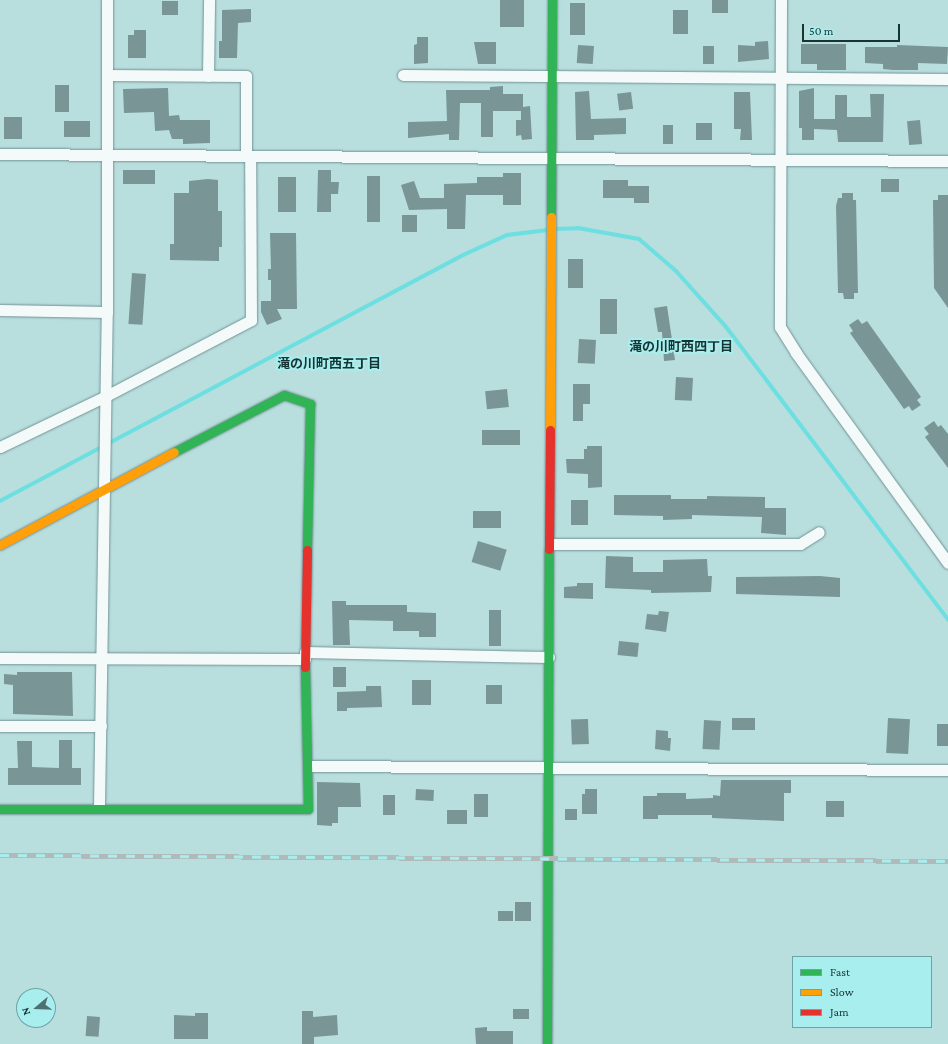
<!DOCTYPE html>
<html>
<head>
<meta charset="utf-8">
<style>
  body { margin:0 }
  #map { position:relative; width:948px; height:1044px; overflow:hidden; background:#b8dede; font-family:"Crimson Pro","Noto Sans JP",serif }
  div>[style] { position:absolute }
  [style*='--x'] { left:calc(var(--x)*1px); top:calc(var(--y)*1px); width:calc(var(--w)*1px); rotate:calc(var(--a)*1deg) }
  .stream>* { height:4px; margin:-2px; padding:0 2px; transform-origin:2px; border-radius:2px; background:#6ddfe0 }
  .building>* { inset:0; background:#799595; transform-origin:0 0 }
  .roads { filter:drop-shadow(0 0 1px #739293) drop-shadow(0 0 1px #739293) }
  .street>* { height:11px; margin:-5.5px; padding:0 5.5px; transform-origin:5.5px; border-radius:5.5px; background:#f4fafa }
  .fast>* { height:9px; margin:-4.5px; padding:0 4.5px; transform-origin:4.5px; border-radius:4.5px; background:#30b455 }
  .slow>* { height:9px; margin:-4.5px; padding:0 4.5px; transform-origin:4.5px; border-radius:4.5px; background:#ff9f0a }
  .jam>* { height:9px; margin:-4.5px; padding:0 4.5px; transform-origin:4.5px; border-radius:4.5px; background:#e5322d }
  .rail>* { height:4.5px; margin-top:-2.25px; transform-origin:0; background:repeating-linear-gradient(90deg,#a8eeee 0 9px,#b1baba 0 18px); box-sizing:border-box; border-block:1px solid #b1baba }
  span { translate:-50% -50%; white-space:nowrap; text-align:center; line-height:1.15; -webkit-text-stroke:4px #a8eeee; paint-order:stroke }
  .neighbourhood-label { font-size:13px; color:#173434; font-weight:700 }
  .legend { position:absolute; left:792px; top:956px; width:140px; height:72px; box-sizing:border-box; background:#a8eeee; border:1px solid #6ea4a4; margin:0; padding:5px 7px; list-style:none; font-size:12px; color:#173434 }
  .legend li { display:flex; align-items:center; gap:8px; height:20px }
  .legend b { width:20px; border:1px solid #6ea4a4 }
  .north { position:absolute; left:16px; top:988px; width:40px; height:40px; box-sizing:border-box; background:#a8eeee; border:1px solid #6ea4a4; border-radius:50%; rotate:251deg; font-size:11px; font-weight:700; line-height:16px; text-align:center; color:#173434 }
  .north::after { content:''; display:block; margin:auto; width:14px; height:18px; background:#4f7070; clip-path:polygon(50% 0,100% 100%,50% 72%,0 100%) }
  .scale { position:absolute; left:802px; top:24px; width:98px; height:18px; box-sizing:border-box; border:2px solid #173434; border-top:0; padding-left:5px; font-size:12px; line-height:14px; white-space:nowrap; color:#173434; -webkit-text-stroke:3px #a8eeee; paint-order:stroke }
</style>
</head>
<body>
<div id="map">
  <div class="stream">
    <i style="--x:554;--y:229;--w:24;--a:-2"></i>
    <i style="--x:578;--y:228;--w:62;--a:10.2"></i>
    <i style="--x:639;--y:239;--w:49;--a:40.9"></i>
    <i style="--x:676;--y:271;--w:75;--a:48.2"></i>
    <i style="--x:726;--y:327;--w:368;--a:52.8"></i>
    <i style="--x:0;--y:501;--w:524;--a:-27.98"></i>
    <i style="--x:463;--y:255;--w:48;--a:-24.4"></i>
    <i style="--x:507;--y:235;--w:41;--a:-7"></i>
  </div>
  <div class="building">
    <i style="left:500px;top:0;width:24px;height:27px"></i>
    <i style="left:712px;top:0;width:16px;height:13px"></i>
    <i style="left:162px;top:1px;width:16px;height:14px"></i>
    <i style="left:570px;top:3px;width:15px;height:32px"></i>
    <i style="clip-path:polygon(251px 9px,251px 22px,238px 23px,237px 58px,219px 58px,219px 41px,222px 41px,222px 10px)"></i>
    <i style="left:673px;top:10px;width:15px;height:24px"></i>
    <i style="clip-path:polygon(134px 30px,146px 30px,146px 58px,128px 58px,128px 35px,134px 35px)"></i>
    <i style="clip-path:polygon(417px 37px,428px 37px,428px 63px,414px 64px,414px 45px,417px 44px)"></i>
    <i style="clip-path:polygon(768px 41px,769px 59px,738px 62px,738px 45px,755px 46px,755px 42px)"></i>
    <i style="clip-path:polygon(474px 42px,496px 42px,496px 64px,478px 64px)"></i>
    <i style="clip-path:polygon(801px 44px,846px 44px,846px 70px,817px 70px,817px 64px,801px 64px)"></i>
    <i style="left:578px;top:45px;width:16px;height:18px;rotate:4deg"></i>
    <i style="clip-path:polygon(897px 45px,948px 47px,947px 64px,918px 63px,918px 70px,893px 70px,883px 69px,883px 64px,865px 63px,865px 47px,897px 47px)"></i>
    <i style="left:703px;top:46px;width:11px;height:18px"></i>
    <i style="left:55px;top:85px;width:14px;height:27px"></i>
    <i style="clip-path:polygon(503px 86px,503px 94px,523px 94px,523px 107px,530px 106px,532px 139px,522px 140px,521px 135px,516px 136px,516px 120px,521px 120px,521px 111px,493px 111px,493px 137px,481px 137px,481px 103px,460px 103px,459px 140px,449px 140px,449px 134px,408px 138px,408px 122px,447px 121px,446px 90px,490px 90px,490px 87px)"></i>
    <i style="clip-path:polygon(168px 88px,169px 116px,179px 115px,180px 120px,210px 120px,210px 143px,183px 144px,183px 139px,172px 139px,169px 130px,155px 131px,154px 112px,124px 113px,123px 89px)"></i>
    <i style="clip-path:polygon(814px 88px,814px 119px,835px 119px,835px 95px,847px 95px,847px 117px,871px 117px,870px 94px,884px 94px,883px 142px,838px 142px,837px 130px,814px 129px,814px 140px,802px 140px,802px 128px,799px 128px,799px 91px)"></i>
    <i style="clip-path:polygon(589px 91px,591px 119px,626px 118px,626px 134px,594px 135px,594px 140px,576px 140px,575px 92px)"></i>
    <i style="left:631px;top:92px;width:17px;height:14px;rotate:83deg"></i>
    <i style="clip-path:polygon(734px 92px,750px 92px,752px 140px,740px 140px,741px 129px,734px 129px)"></i>
    <i style="left:4px;top:117px;width:18px;height:22px"></i>
    <i style="left:920px;top:120px;width:24px;height:13px;rotate:85deg"></i>
    <i style="left:64px;top:121px;width:26px;height:16px"></i>
    <i style="left:712px;top:123px;width:17px;height:16px;rotate:90deg"></i>
    <i style="left:663px;top:125px;width:10px;height:19px"></i>
    <i style="left:155px;top:170px;width:14px;height:32px;rotate:90deg"></i>
    <i style="clip-path:polygon(318px 170px,331px 170px,331px 182px,339px 182px,338px 194px,331px 194px,331px 212px,317px 212px)"></i>
    <i style="clip-path:polygon(503px 173px,521px 173px,521px 205px,503px 205px,503px 195px,466px 195px,465px 229px,447px 229px,447px 209px,409px 210px,401px 185px,414px 181px,420px 198px,444px 198px,444px 184px,477px 183px,477px 177px,503px 177px)"></i>
    <i style="left:367px;top:176px;width:13px;height:46px"></i>
    <i style="left:278px;top:177px;width:18px;height:35px"></i>
    <i style="clip-path:polygon(208px 179px,218px 180px,218px 211px,222px 211px,222px 247px,219px 247px,219px 261px,170px 260px,170px 244px,174px 244px,174px 193px,189px 193px,189px 181px)"></i>
    <i style="left:881px;top:179px;width:18px;height:13px"></i>
    <i style="clip-path:polygon(603px 180px,628px 180px,628px 186px,649px 186px,649px 203px,634px 203px,634px 198px,603px 198px)"></i>
    <i style="clip-path:polygon(842px 193px,853px 193px,853px 200px,856px 200px,858px 293px,854px 293px,854px 299px,844px 299px,843px 293px,838px 293px,836px 206px,838px 198px,842px 198px)"></i>
    <i style="clip-path:polygon(938px 195px,948px 195px,948px 308px,934px 288px,933px 200px,938px 200px)"></i>
    <i style="left:402px;top:215px;width:15px;height:17px"></i>
    <i style="clip-path:polygon(270px 233px,296px 233px,297px 309px,277px 309px,282px 319px,267px 325px,261px 312px,261px 301px,271px 301px,271px 280px,268px 280px,268px 269px,271px 269px)"></i>
    <i style="left:568px;top:259px;width:15px;height:29px"></i>
    <i style="left:132px;top:273px;width:14px;height:51px;rotate:4deg"></i>
    <i style="left:600px;top:299px;width:17px;height:35px"></i>
    <i style="clip-path:polygon(667px 306px,675px 360px,664px 361px,662px 332px,658px 332px,654px 308px)"></i>
    <i style="clip-path:polygon(858px 319px,862px 324px,867px 321px,921px 397px,917px 400px,921px 405px,912px 411px,909px 406px,904px 409px,850px 333px,853px 331px,849px 325px)"></i>
    <i style="left:579px;top:339px;width:17px;height:24px;rotate:3deg"></i>
    <i style="left:676px;top:377px;width:17px;height:23px;rotate:3deg"></i>
    <i style="clip-path:polygon(573px 384px,590px 384px,590px 404px,583px 404px,583px 421px,573px 421px)"></i>
    <i style="left:507px;top:389px;width:18px;height:22px;rotate:84deg"></i>
    <i style="clip-path:polygon(934px 421px,938px 427px,941px 425px,948px 434px,948px 468px,925px 437px,929px 434px,924px 428px)"></i>
    <i style="left:520px;top:430px;width:15px;height:38px;rotate:90deg"></i>
    <i style="clip-path:polygon(587px 446px,602px 446px,602px 487px,588px 488px,588px 474px,567px 473px,566px 459px,584px 459px,584px 449px,587px 449px)"></i>
    <i style="clip-path:polygon(614px 495px,671px 495px,671px 499px,707px 499px,707px 496px,765px 497px,765px 508px,786px 508px,786px 535px,761px 533px,762px 517px,692px 515px,692px 519px,663px 520px,663px 516px,614px 515px)"></i>
    <i style="left:571px;top:500px;width:17px;height:25px"></i>
    <i style="left:473px;top:511px;width:28px;height:17px"></i>
    <i style="left:478px;top:541px;width:30px;height:22px;rotate:17deg"></i>
    <i style="clip-path:polygon(606px 556px,633px 557px,633px 572px,663px 572px,663px 560px,707px 559px,708px 576px,712px 576px,711px 592px,651px 593px,651px 590px,605px 588px)"></i>
    <i style="clip-path:polygon(820px 576px,840px 578px,840px 597px,736px 594px,736px 577px)"></i>
    <i style="clip-path:polygon(577px 583px,593px 583px,593px 599px,564px 598px,564px 587px,577px 586px)"></i>
    <i style="clip-path:polygon(332px 601px,346px 601px,346px 605px,407px 605px,407px 612px,436px 613px,436px 637px,419px 637px,419px 631px,393px 631px,393px 621px,349px 620px,350px 645px,333px 645px)"></i>
    <i style="left:489px;top:610px;width:12px;height:36px"></i>
    <i style="clip-path:polygon(659px 611px,669px 612px,666px 632px,645px 629px,647px 614px,658px 615px)"></i>
    <i style="left:619px;top:641px;width:20px;height:14px;rotate:6deg"></i>
    <i style="left:333px;top:667px;width:13px;height:20px"></i>
    <i style="clip-path:polygon(17px 672px,72px 672px,73px 716px,13px 714px,13px 685px,4px 684px,4px 674px,17px 675px)"></i>
    <i style="left:412px;top:680px;width:19px;height:25px"></i>
    <i style="left:486px;top:685px;width:16px;height:19px"></i>
    <i style="clip-path:polygon(366px 686px,381px 686px,382px 707px,347px 708px,347px 711px,337px 711px,337px 692px,366px 691px)"></i>
    <i style="left:732px;top:718px;width:23px;height:12px"></i>
    <i style="left:888px;top:718px;width:22px;height:35px;rotate:3deg"></i>
    <i style="left:588px;top:719px;width:25px;height:17px;rotate:88deg"></i>
    <i style="left:704px;top:720px;width:17px;height:29px;rotate:3deg"></i>
    <i style="left:937px;top:724px;width:11px;height:22px"></i>
    <i style="clip-path:polygon(656px 730px,668px 731px,668px 738px,671px 738px,670px 751px,655px 749px)"></i>
    <i style="clip-path:polygon(59px 740px,72px 740px,72px 768px,81px 768px,81px 785px,8px 785px,8px 768px,18px 768px,17px 741px,32px 741px,32px 767px,59px 768px)"></i>
    <i style="clip-path:polygon(721px 780px,791px 780px,791px 793px,784px 793px,784px 821px,712px 818px,712px 815px,658px 815px,658px 819px,643px 819px,643px 796px,657px 796px,657px 793px,686px 793px,686px 799px,713px 798px,713px 795px,720px 796px)"></i>
    <i style="clip-path:polygon(317px 782px,360px 783px,361px 807px,338px 807px,338px 823px,332px 823px,332px 826px,317px 825px)"></i>
    <i style="left:416px;top:789px;width:18px;height:11px;rotate:3deg"></i>
    <i style="clip-path:polygon(585px 789px,597px 789px,597px 814px,582px 814px,582px 794px,585px 794px)"></i>
    <i style="left:474px;top:794px;width:14px;height:23px"></i>
    <i style="left:383px;top:795px;width:12px;height:20px"></i>
    <i style="left:844px;top:801px;width:16px;height:18px;rotate:90deg"></i>
    <i style="left:565px;top:809px;width:12px;height:11px"></i>
    <i style="left:447px;top:810px;width:20px;height:14px"></i>
    <i style="left:515px;top:902px;width:16px;height:19px"></i>
    <i style="left:498px;top:911px;width:15px;height:10px"></i>
    <i style="left:513px;top:1009px;width:16px;height:10px"></i>
    <i style="clip-path:polygon(302px 1011px,313px 1011px,313px 1017px,337px 1015px,338px 1035px,314px 1037px,314px 1044px,302px 1044px)"></i>
    <i style="clip-path:polygon(195px 1013px,208px 1013px,208px 1039px,174px 1039px,174px 1015px,195px 1016px)"></i>
    <i style="left:87px;top:1016px;width:13px;height:20px;rotate:4deg"></i>
    <i style="clip-path:polygon(487px 1027px,487px 1031px,513px 1031px,513px 1044px,476px 1044px,475px 1028px)"></i>
  </div>
  <div class="roads">
    <div class="street">
      <i style="--x:781;--y:0;--w:327;--a:90.2"></i>
      <i style="--x:780;--y:327;--w:31;--a:58"></i>
      <i style="--x:796;--y:353;--w:259;--a:54.1"></i>
      <i style="--x:107;--y:75;--w:139;--a:0.4"></i>
      <i style="--x:246;--y:76;--w:80;--a:90"></i>
      <i style="--x:403;--y:75;--w:545;--a:0.42"></i>
      <i style="--x:208;--y:76;--w:76;--a:-89.2"></i>
      <i style="--x:0;--y:154;--w:948;--a:0.42"></i>
      <i style="--x:0;--y:310;--w:107;--a:1.1"></i>
      <i style="--x:0;--y:447;--w:115;--a:-25.7"></i>
      <i style="--x:104;--y:397;--w:166;--a:-27.6"></i>
      <i style="--x:251;--y:320;--w:164;--a:-90.3"></i>
      <i style="--x:550;--y:544;--w:250;--a:0"></i>
      <i style="--x:800;--y:544;--w:22;--a:-32"></i>
      <i style="--x:305;--y:652;--w:244;--a:1.2"></i>
      <i style="--x:0;--y:658;--w:305;--a:0.2"></i>
      <i style="--x:0;--y:726;--w:101;--a:0"></i>
      <i style="--x:309;--y:766;--w:639;--a:0.36"></i>
      <i style="--x:99;--y:807;--w:495;--a:-89.1"></i>
      <i style="--x:107;--y:312;--w:312;--a:-90"></i>
    </div>
    <div class="fast">
      <i style="--x:551;--y:217;--w:217;--a:-89.7"></i>
      <i style="--x:174;--y:452;--w:124;--a:-27.4"></i>
      <i style="--x:284;--y:395;--w:28;--a:19"></i>
      <i style="--x:310;--y:404;--w:146;--a:91.2"></i>
      <i style="--x:0;--y:809;--w:308;--a:0"></i>
      <i style="--x:308;--y:809;--w:142;--a:-91.2"></i>
      <i style="--x:547;--y:1044;--w:495;--a:-89.8"></i>
    </div>
    <div class="slow">
      <i style="--x:550;--y:430;--w:213;--a:-89.7"></i>
      <i style="--x:0;--y:545;--w:197;--a:-28.1"></i>
    </div>
    <div class="jam">
      <i style="--x:549;--y:549;--w:119;--a:-89.5"></i>
      <i style="--x:305;--y:667;--w:117;--a:-89"></i>
    </div>
  </div>
  <div class="rail">
    <i style="--x:0;--y:855;--w:948;--a:0.36"></i>
  </div>
  <div class="neighbourhood-label">
    <span style="left:681px;top:347px">滝の川町西四丁目</span>
    <span style="left:329px;top:364px">滝の川町西五丁目</span>
  </div>
  <ul class="legend">
  <li><b style="height:5px;background:#30b455"></b>Fast</li>
  <li><b style="height:5px;background:#ff9f0a"></b>Slow</li>
  <li><b style="height:5px;background:#e5322d"></b>Jam</li>
  </ul>
  <div class="north">N</div>
  <div class="scale">50 m</div>
</div>
</body>
</html>
